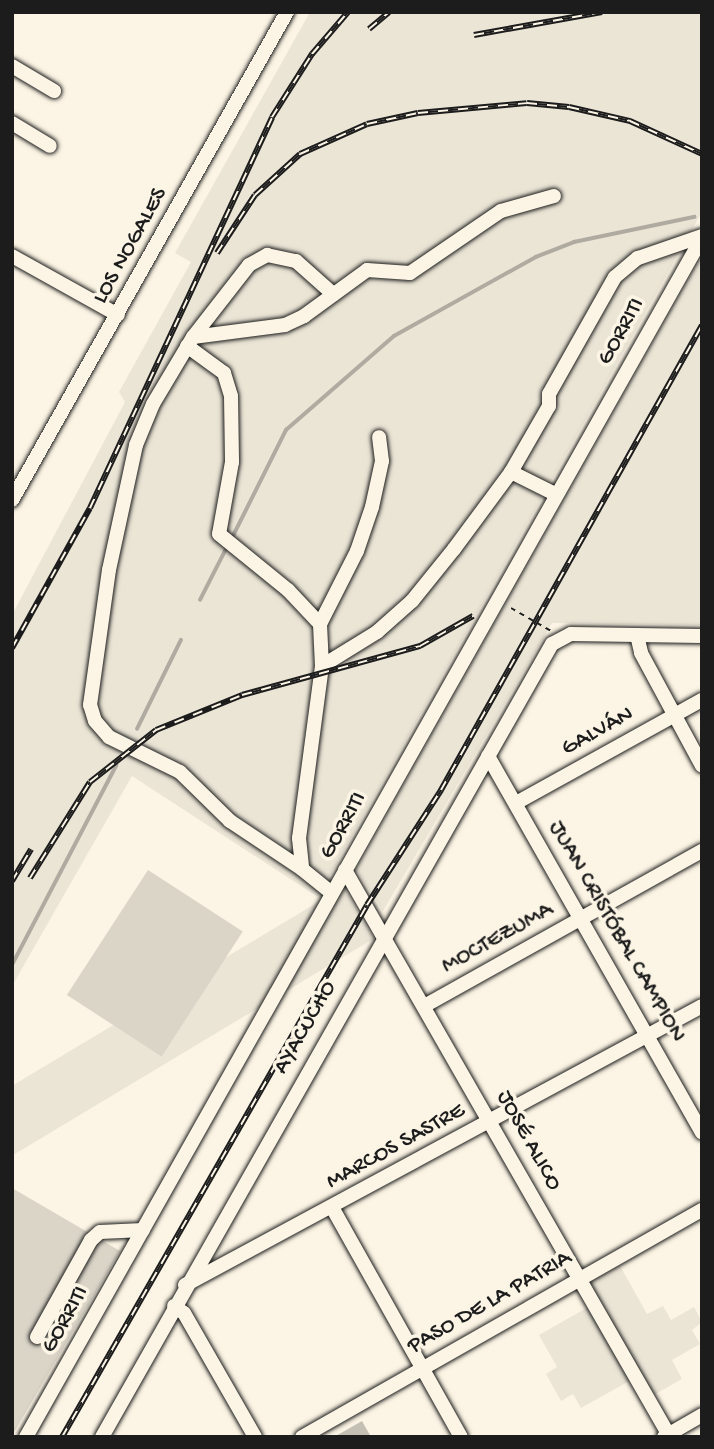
<!DOCTYPE html>
<html>
<head>
<meta charset="utf-8">
<style>
  body { margin:0 }
  #map { position:relative; width:714px; height:1449px; overflow:hidden; background:#fcf5e5; font-family:"Gochi Hand",sans-serif }
  div>[style] { position:absolute }
  [style*='--x'] { left:calc(var(--x)*1px); top:calc(var(--y)*1px); width:calc(var(--w)*1px); rotate:calc(var(--a)*1deg) }
  .built>* { inset:0; background:#ebe5d6; transform-origin:0 0 }
  .green>* { inset:0; background:#dbd5c8; transform-origin:0 0 }
  .stream>* { height:3.5px; margin:-1.75px; padding:0 1.75px; transform-origin:1.75px; border-radius:1.75px; background:#b0aba1 }
  .building>* { inset:0; background:#c4c0b3 }
  .path>* { height:2px; margin-top:-1px; transform-origin:0; background:repeating-linear-gradient(90deg,#1c1c1c 0 5px,transparent 0 10px) }
  .roads { filter:drop-shadow(0 0 2px #1c1c1c) drop-shadow(0 0 2px #1c1c1c) }
  .minor>* { height:14px; margin:-7px; padding:0 7px; transform-origin:7px; border-radius:7px; background:#fcf5e5 }
  .rail>* { height:6px; margin-top:-3px; transform-origin:0; background:repeating-linear-gradient(90deg,#fcf5e5 0 10px,#1c1c1c 0 20px); box-sizing:border-box; border-block:2px solid #1c1c1c }
  span { translate:-50% -50%; white-space:nowrap; text-align:center; line-height:1.15; -webkit-text-stroke:7px #fcf5e5; paint-order:stroke }
  .street-label { font-size:23px; color:#1c1c1c }
  .frame { position:absolute; inset:0; border:14px solid #1c1c1c; pointer-events:none }
</style>
</head>
<body>
<div id="map">
  <div class="built">
    <i style="clip-path:polygon(310px 12px,702px 12px,702px 212px,318px 897px,132px 776px,12px 986px,12px 615px,125px 402px,119px 392px,191px 262px,175px 253px)"></i>
    <i style="clip-path:polygon(702px 255px,702px 625px,552px 623px,383px 911px,356px 869px)"></i>
    <i style="left:343px;top:887px;width:60px;height:630px;rotate:59deg"></i>
    <i style="clip-path:polygon(619px 1264px,647px 1314px,663px 1306px,671px 1320px,694px 1307px,702px 1322px,692px 1330px,700px 1344px,672px 1360px,682px 1379px,652px 1396px,591px 1286px,594px 1278px)"></i>
    <i style="clip-path:polygon(590px 1306px,631px 1380px,581px 1408px,573px 1394px,561px 1401px,546px 1374px,557px 1367px,539px 1335px)"></i>
  </div>
  <div class="green">
    <i style="left:148px;top:870px;width:113px;height:149px;rotate:33deg"></i>
    <i style="clip-path:polygon(12px 1188px,120px 1251px,13px 1434px,12px 1433px)"></i>
  </div>
  <div class="stream">
    <i style="--x:231;--y:540;--w:123;--a:-63.4"></i>
    <i style="--x:286;--y:430;--w:143;--a:-41"></i>
    <i style="--x:394;--y:336;--w:162;--a:-29.1"></i>
    <i style="--x:536;--y:257;--w:41;--a:-21.5"></i>
    <i style="--x:574;--y:242;--w:123;--a:-11.8"></i>
    <i style="--x:200;--y:600;--w:59;--a:-63"></i>
    <i style="--x:137;--y:729;--w:99;--a:-63.7"></i>
    <i style="--x:12;--y:965;--w:225;--a:-62.4"></i>
  </div>
  <div class="building">
    <i style="clip-path:polygon(362px 1421px,371px 1437px,334px 1437px)"></i>
  </div>
  <div class="path">
    <i style="--x:511;--y:608;--w:46;--a:29.9"></i>
  </div>
  <div class="roads">
    <div class="minor">
      <i style="--x:12;--y:66;--w:49;--a:30.8"></i>
      <i style="--x:12;--y:123;--w:44;--a:31.2"></i>
      <i style="--x:12;--y:256;--w:121;--a:29.1"></i>
      <i style="--x:193;--y:337;--w:91;--a:-52.1"></i>
      <i style="--x:249;--y:265;--w:21;--a:-29"></i>
      <i style="--x:267;--y:255;--w:30;--a:12"></i>
      <i style="--x:296;--y:261;--w:50;--a:41.7"></i>
      <i style="--x:187;--y:346;--w:46;--a:36.1"></i>
      <i style="--x:224;--y:373;--w:24;--a:73"></i>
      <i style="--x:231;--y:396;--w:66;--a:89.1"></i>
      <i style="--x:232;--y:462;--w:73;--a:100.2"></i>
      <i style="--x:219;--y:534;--w:89;--a:39.1"></i>
      <i style="--x:288;--y:590;--w:47;--a:46.7"></i>
      <i style="--x:320;--y:624;--w:42;--a:87.3"></i>
      <i style="--x:322;--y:666;--w:65;--a:-31.7"></i>
      <i style="--x:377;--y:632;--w:47;--a:-41.5"></i>
      <i style="--x:412;--y:601;--w:67;--a:-51.1"></i>
      <i style="--x:454;--y:549;--w:96;--a:-53.5"></i>
      <i style="--x:511;--y:472;--w:76;--a:-60.1"></i>
      <i style="--x:549;--y:406;--w:12;--a:-90"></i>
      <i style="--x:549;--y:394;--w:134;--a:-60.6"></i>
      <i style="--x:615;--y:277;--w:30;--a:-40"></i>
      <i style="--x:638;--y:258;--w:68;--a:-19"></i>
      <i style="--x:511;--y:472;--w:51;--a:26.6"></i>
      <i style="--x:12;--y:500;--w:560;--a:-60.6"></i>
      <i style="--x:320;--y:624;--w:82;--a:-63.1"></i>
      <i style="--x:357;--y:551;--w:46;--a:-71.2"></i>
      <i style="--x:372;--y:507;--w:47;--a:-77.7"></i>
      <i style="--x:382;--y:461;--w:24;--a:-97"></i>
      <i style="--x:637;--y:635;--w:18;--a:77"></i>
      <i style="--x:641;--y:653;--w:128;--a:61.6"></i>
      <i style="--x:322;--y:666;--w:174;--a:97.6"></i>
      <i style="--x:299;--y:838;--w:31;--a:84"></i>
      <i style="--x:302;--y:869;--w:38;--a:39"></i>
      <i style="--x:488;--y:756;--w:433;--a:60.4"></i>
      <i style="--x:516;--y:803;--w:213;--a:-29"></i>
      <i style="--x:302;--y:869;--w:87;--a:-146.3"></i>
      <i style="--x:230;--y:821;--w:70;--a:-135.6"></i>
      <i style="--x:180;--y:772;--w:79;--a:-153.8"></i>
      <i style="--x:109;--y:737;--w:21;--a:-131"></i>
      <i style="--x:95;--y:721;--w:17;--a:-107"></i>
      <i style="--x:90;--y:705;--w:136;--a:-82"></i>
      <i style="--x:109;--y:570;--w:128;--a:-77.8"></i>
      <i style="--x:136;--y:445;--w:44;--a:-67.5"></i>
      <i style="--x:153;--y:404;--w:78;--a:-59.2"></i>
      <i style="--x:193;--y:337;--w:93;--a:-7.4"></i>
      <i style="--x:285;--y:325;--w:21;--a:-25"></i>
      <i style="--x:304;--y:316;--w:78;--a:-36.1"></i>
      <i style="--x:367;--y:270;--w:43;--a:4"></i>
      <i style="--x:410;--y:273;--w:110;--a:-34.3"></i>
      <i style="--x:501;--y:211;--w:55;--a:-15.8"></i>
      <i style="--x:345;--y:870;--w:654;--a:60.18"></i>
      <i style="--x:426;--y:1005;--w:316;--a:-29.2"></i>
      <i style="--x:333;--y:1209;--w:261;--a:60.7"></i>
      <i style="--x:185;--y:1285;--w:587;--a:-28.35"></i>
      <i style="--x:174;--y:1306;--w:12;--a:35"></i>
      <i style="--x:184;--y:1313;--w:143;--a:60.2"></i>
      <i style="--x:37;--y:1337;--w:111;--a:-60.9"></i>
      <i style="--x:91;--y:1240;--w:12;--a:-42"></i>
      <i style="--x:100;--y:1232;--w:43;--a:-2.7"></i>
      <i style="--x:26;--y:1437;--w:1376;--a:-60.59"></i>
      <i style="--x:102;--y:1437;--w:912;--a:-60.43"></i>
      <i style="--x:552;--y:644;--w:21;--a:-28"></i>
      <i style="--x:571;--y:634;--w:131;--a:0.9"></i>
      <i style="--x:302;--y:1437;--w:460;--a:-29.6"></i>
      <i style="--x:664;--y:1437;--w:44;--a:-30.1"></i>
    </div>
  </div>
  <div class="rail">
    <i style="--x:369;--y:29;--w:26;--a:-40"></i>
    <i style="--x:474;--y:35;--w:130;--a:-10.2"></i>
    <i style="--x:217;--y:253;--w:69;--a:-56.8"></i>
    <i style="--x:255;--y:195;--w:61;--a:-42.3"></i>
    <i style="--x:300;--y:154;--w:73;--a:-24.1"></i>
    <i style="--x:367;--y:124;--w:52;--a:-12.2"></i>
    <i style="--x:418;--y:113;--w:109;--a:-5.2"></i>
    <i style="--x:527;--y:103;--w:42;--a:5.4"></i>
    <i style="--x:569;--y:107;--w:63;--a:12.9"></i>
    <i style="--x:630;--y:121;--w:79;--a:24.6"></i>
    <i style="--x:12;--y:648;--w:160;--a:-60.9"></i>
    <i style="--x:90;--y:508;--w:431;--a:-65"></i>
    <i style="--x:272;--y:117;--w:75;--a:-57.6"></i>
    <i style="--x:312;--y:54;--w:55;--a:-49.4"></i>
    <i style="--x:30;--y:878;--w:113;--a:-58"></i>
    <i style="--x:90;--y:782;--w:84;--a:-38.2"></i>
    <i style="--x:156;--y:730;--w:93;--a:-22.1"></i>
    <i style="--x:242;--y:695;--w:185;--a:-15.4"></i>
    <i style="--x:420;--y:646;--w:61;--a:-29.5"></i>
    <i style="--x:12;--y:881;--w:37;--a:-59"></i>
    <i style="--x:62;--y:1437;--w:613;--a:-60.17"></i>
    <i style="--x:367;--y:905;--w:137;--a:-57.2"></i>
    <i style="--x:441;--y:790;--w:533;--a:-60.69"></i>
  </div>
  <div class="street-label">
    <span style="left:131px;top:246px;rotate:-61deg">LOS NOGALES</span>
    <span style="left:622px;top:332px;rotate:-61deg">GORRITI</span>
    <span style="left:598px;top:732px;rotate:-29deg">GALVÁN</span>
    <span style="left:344px;top:826px;rotate:-61deg">GORRITI</span>
    <span style="left:616px;top:932px;rotate:60deg">JUAN CRISTÓBAL CAMPION</span>
    <span style="left:498px;top:939px;rotate:-29deg">MOCTEZUMA</span>
    <span style="left:306px;top:1028px;rotate:-60deg">AYACUCHO</span>
    <span style="left:528px;top:1141px;rotate:61deg">JOSÉ ALICO</span>
    <span style="left:396px;top:1147px;rotate:-29deg">MARCOS SASTRE</span>
    <span style="left:490px;top:1303px;rotate:-30deg">PASO DE LA PATRIA</span>
    <span style="left:66px;top:1320px;rotate:-61deg">GORRITI</span>
  </div>
  <div class="frame"></div>
</div>
</body>
</html>
